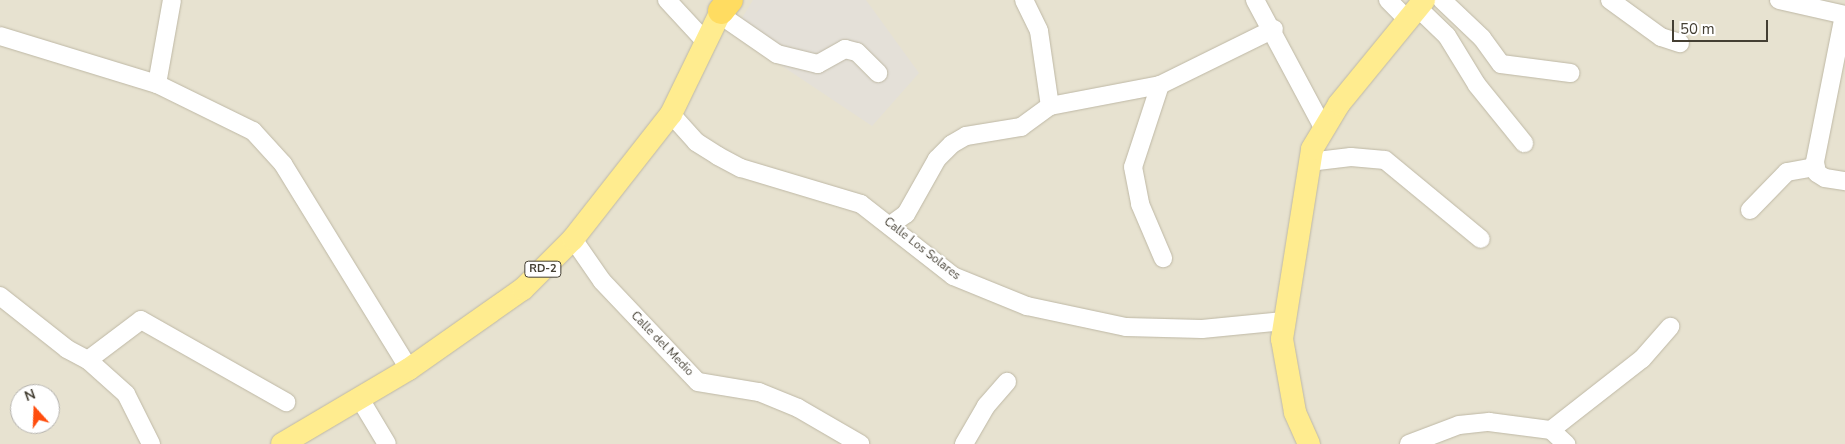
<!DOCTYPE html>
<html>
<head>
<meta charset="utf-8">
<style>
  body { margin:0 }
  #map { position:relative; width:1845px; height:444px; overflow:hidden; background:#f2efe3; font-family:"Nunito Sans",sans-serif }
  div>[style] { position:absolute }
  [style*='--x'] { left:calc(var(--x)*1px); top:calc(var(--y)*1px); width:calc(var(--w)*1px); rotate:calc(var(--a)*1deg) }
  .residential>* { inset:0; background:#e7e2d0 }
  .industrial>* { inset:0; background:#e4e0d8 }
  .roads { filter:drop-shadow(0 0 1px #beb8a5) drop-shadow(0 0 1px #beb8a5) }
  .minor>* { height:18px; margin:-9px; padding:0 9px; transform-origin:9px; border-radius:9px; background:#fff }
  .major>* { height:22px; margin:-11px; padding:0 11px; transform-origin:11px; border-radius:11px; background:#ffec8f }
  .highway>* { height:26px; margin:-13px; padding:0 13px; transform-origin:13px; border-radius:13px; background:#ffdc61 }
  span { translate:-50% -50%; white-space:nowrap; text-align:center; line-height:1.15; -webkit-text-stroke:4px #fff; paint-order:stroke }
  .shield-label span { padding:1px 4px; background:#fff; border:1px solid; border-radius:4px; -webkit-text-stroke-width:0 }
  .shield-label { font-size:11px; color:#443f33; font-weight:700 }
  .street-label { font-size:12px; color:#443f33 }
  .north { position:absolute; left:10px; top:384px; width:50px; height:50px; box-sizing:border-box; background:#fff; border:1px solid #b4b2ad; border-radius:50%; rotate:340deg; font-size:14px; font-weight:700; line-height:20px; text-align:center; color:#443f33 }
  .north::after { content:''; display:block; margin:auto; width:18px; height:22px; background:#ff4d0d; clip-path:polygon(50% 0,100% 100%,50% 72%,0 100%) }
  .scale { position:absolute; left:1672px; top:20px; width:96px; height:22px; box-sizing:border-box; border:2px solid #443f33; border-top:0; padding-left:6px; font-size:15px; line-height:18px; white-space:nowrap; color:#443f33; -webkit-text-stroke:4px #fff; paint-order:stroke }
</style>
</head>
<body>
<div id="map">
  <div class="residential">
    <i style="clip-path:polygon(evenodd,0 0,1845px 0,1845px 444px,0 444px,0 0,20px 394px,50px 394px,50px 424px,20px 424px,20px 394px)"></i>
  </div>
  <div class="industrial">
    <i style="clip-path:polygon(753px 0,866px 0,919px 73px,872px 126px,733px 33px)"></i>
  </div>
  <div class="roads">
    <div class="minor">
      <i style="--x:667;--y:0;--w:54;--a:47.2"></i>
      <i style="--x:1024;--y:0;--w:34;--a:64"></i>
      <i style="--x:1039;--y:31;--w:76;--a:81.7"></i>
      <i style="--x:1255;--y:0;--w:146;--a:61.9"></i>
      <i style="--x:1388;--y:0;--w:28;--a:45"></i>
      <i style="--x:1442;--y:0;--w:55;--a:43.5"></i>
      <i style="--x:1482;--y:38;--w:32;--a:54"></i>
      <i style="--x:1501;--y:64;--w:70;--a:7.4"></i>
      <i style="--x:1610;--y:0;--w:63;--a:36"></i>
      <i style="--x:1661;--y:37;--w:20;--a:18"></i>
      <i style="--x:1779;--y:0;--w:68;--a:12.8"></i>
      <i style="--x:1418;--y:8;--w:40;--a:44"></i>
      <i style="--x:1447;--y:36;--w:57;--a:58.5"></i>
      <i style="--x:1477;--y:85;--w:75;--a:51"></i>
      <i style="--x:719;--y:14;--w:70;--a:34.6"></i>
      <i style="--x:777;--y:54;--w:42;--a:13.7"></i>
      <i style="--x:818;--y:64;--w:31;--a:-29"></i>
      <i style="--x:845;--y:49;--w:12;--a:14"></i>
      <i style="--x:857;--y:52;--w:30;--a:45"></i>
      <i style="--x:1844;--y:15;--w:150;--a:101.2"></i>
      <i style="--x:1815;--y:162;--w:11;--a:80"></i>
      <i style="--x:1817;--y:173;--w:9;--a:32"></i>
      <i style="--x:1825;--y:178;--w:20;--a:9"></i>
      <i style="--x:0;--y:36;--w:164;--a:17"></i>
      <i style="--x:157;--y:84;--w:107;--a:26.1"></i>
      <i style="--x:253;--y:131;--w:45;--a:47.7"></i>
      <i style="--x:283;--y:164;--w:241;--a:58.4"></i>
      <i style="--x:157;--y:84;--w:85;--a:-79.9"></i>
      <i style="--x:1160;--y:85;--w:86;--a:108.2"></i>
      <i style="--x:1133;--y:167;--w:38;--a:79"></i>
      <i style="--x:1140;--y:204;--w:59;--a:66.9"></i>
      <i style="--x:671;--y:114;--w:38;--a:48"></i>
      <i style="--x:696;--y:142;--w:26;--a:32"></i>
      <i style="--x:718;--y:156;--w:26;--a:28"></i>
      <i style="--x:741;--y:168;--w:125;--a:16.7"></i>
      <i style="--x:861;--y:204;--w:117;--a:38"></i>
      <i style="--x:953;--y:276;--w:80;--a:22.1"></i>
      <i style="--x:1027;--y:306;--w:101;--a:12"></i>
      <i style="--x:1126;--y:327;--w:76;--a:1.5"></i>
      <i style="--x:1202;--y:329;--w:82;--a:-5.6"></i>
      <i style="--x:1309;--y:162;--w:42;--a:-6.8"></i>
      <i style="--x:1351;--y:157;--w:34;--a:5"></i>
      <i style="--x:1385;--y:160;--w:124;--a:39.5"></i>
      <i style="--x:1750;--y:210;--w:53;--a:-45.8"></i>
      <i style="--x:1787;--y:172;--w:29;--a:-10"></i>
      <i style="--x:892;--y:224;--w:17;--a:-36"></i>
      <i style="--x:906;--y:214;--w:63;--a:-60.6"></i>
      <i style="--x:937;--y:159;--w:21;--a:-45"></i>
      <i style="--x:952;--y:144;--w:16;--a:-30"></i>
      <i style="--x:966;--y:136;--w:56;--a:-9.3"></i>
      <i style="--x:1021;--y:127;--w:36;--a:-36"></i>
      <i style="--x:1050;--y:106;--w:112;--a:-10.8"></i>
      <i style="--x:1160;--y:85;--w:127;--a:-26.2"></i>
      <i style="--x:573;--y:239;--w:51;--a:55.4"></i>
      <i style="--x:602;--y:281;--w:139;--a:46.5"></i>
      <i style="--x:698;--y:382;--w:62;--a:9.3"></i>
      <i style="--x:759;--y:392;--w:42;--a:22.3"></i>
      <i style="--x:798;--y:408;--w:72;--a:30.1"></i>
      <i style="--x:0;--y:296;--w:85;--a:38.3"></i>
      <i style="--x:67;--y:349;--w:24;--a:28"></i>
      <i style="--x:88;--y:360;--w:51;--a:41.8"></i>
      <i style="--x:126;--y:394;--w:56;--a:63.4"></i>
      <i style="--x:88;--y:360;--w:66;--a:-37"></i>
      <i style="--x:141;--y:320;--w:167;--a:29.5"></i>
      <i style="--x:360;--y:399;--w:52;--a:59"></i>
      <i style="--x:1551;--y:430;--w:115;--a:-38"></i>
      <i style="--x:1642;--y:359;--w:43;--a:-48.8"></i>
      <i style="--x:964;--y:444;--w:44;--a:-59.9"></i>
      <i style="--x:986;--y:406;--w:32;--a:-49"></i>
      <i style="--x:1409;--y:444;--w:53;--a:-20.8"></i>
      <i style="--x:1459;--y:425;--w:30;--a:-6"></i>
      <i style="--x:1489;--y:422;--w:63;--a:7.4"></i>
      <i style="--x:1551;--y:430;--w:21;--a:43"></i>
    </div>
    <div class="major">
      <i style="--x:282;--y:444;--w:147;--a:-30.6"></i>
      <i style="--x:409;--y:369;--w:139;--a:-35.1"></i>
      <i style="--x:523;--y:289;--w:71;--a:-45"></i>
      <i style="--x:573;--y:239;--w:159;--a:-51.9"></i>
      <i style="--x:671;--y:114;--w:114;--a:-64.1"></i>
      <i style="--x:1309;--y:444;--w:35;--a:-114"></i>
      <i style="--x:1295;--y:412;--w:74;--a:-100.1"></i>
      <i style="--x:1282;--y:339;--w:192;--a:-81"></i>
      <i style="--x:1312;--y:149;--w:52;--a:-59"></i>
      <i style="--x:1339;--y:104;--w:134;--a:-50.7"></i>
    </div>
    <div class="highway">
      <i style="--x:721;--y:11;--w:14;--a:-51"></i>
    </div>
  </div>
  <div class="shield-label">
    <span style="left:543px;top:269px">RD-2</span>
  </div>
  <div class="street-label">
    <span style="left:922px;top:249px;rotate:38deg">Calle Los Solares</span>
    <span style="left:662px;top:344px;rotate:46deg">Calle del Medio</span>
  </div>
  <div class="north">N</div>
  <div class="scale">50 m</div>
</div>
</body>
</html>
